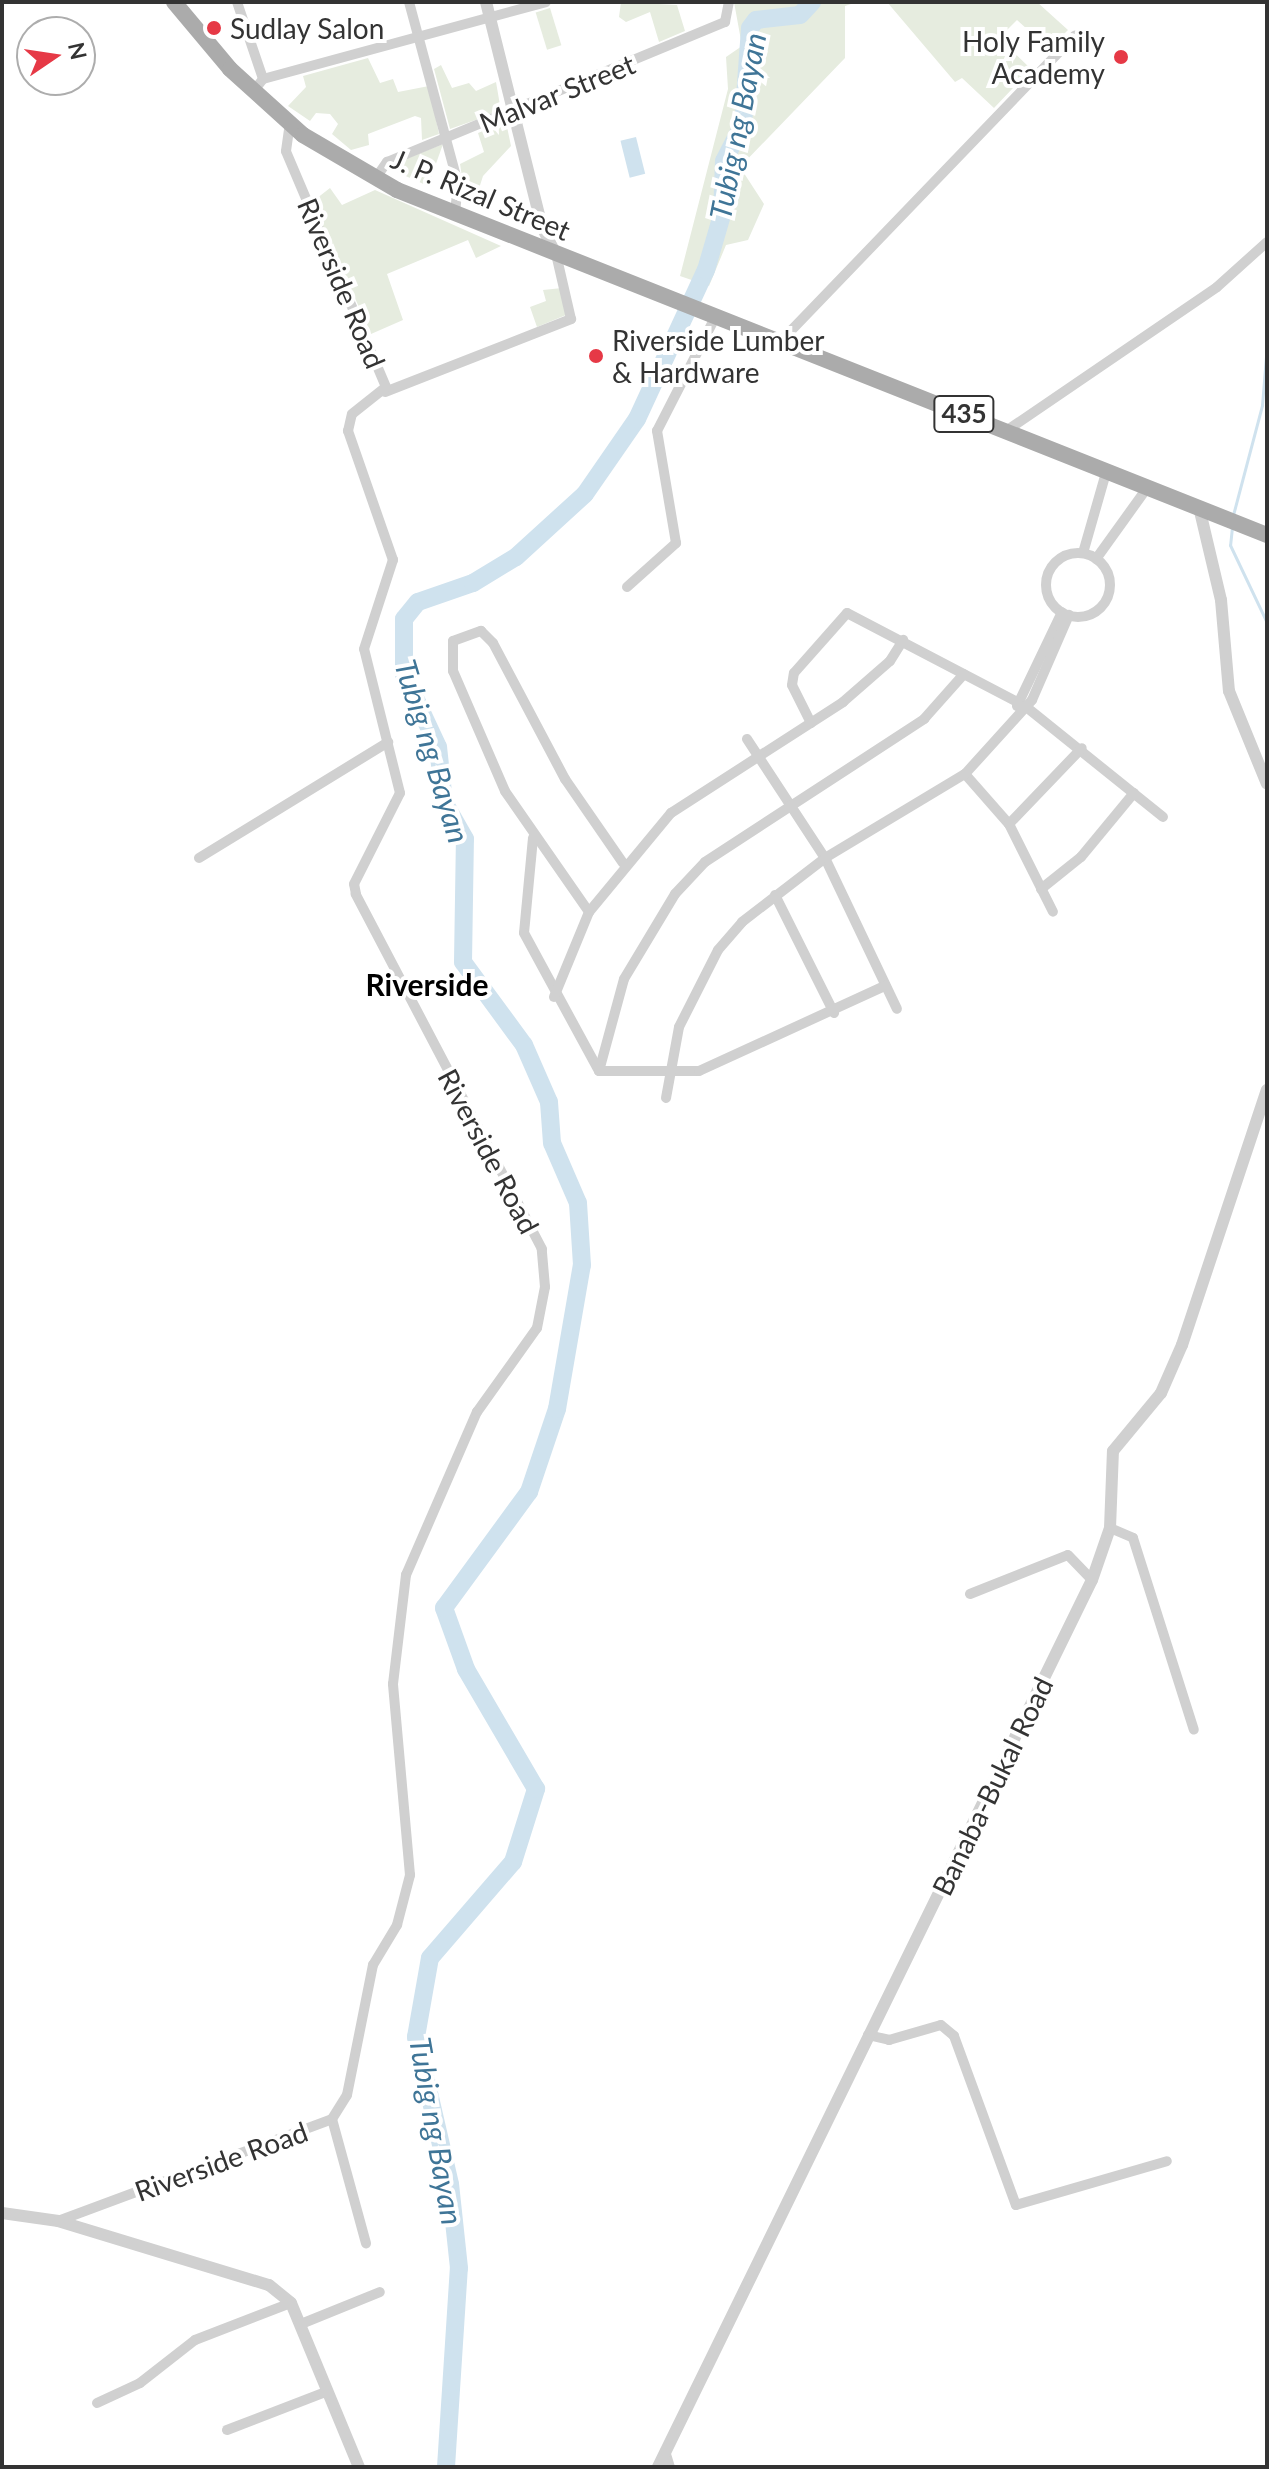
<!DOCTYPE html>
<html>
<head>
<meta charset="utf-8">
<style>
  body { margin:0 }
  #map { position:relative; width:1269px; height:2469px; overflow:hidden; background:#fff; font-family:Lato,sans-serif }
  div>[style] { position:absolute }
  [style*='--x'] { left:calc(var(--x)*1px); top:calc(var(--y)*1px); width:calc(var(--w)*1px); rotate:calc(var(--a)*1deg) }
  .green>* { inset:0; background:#e6ecdf; transform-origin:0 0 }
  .water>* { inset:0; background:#cfe2ee; transform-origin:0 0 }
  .stream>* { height:3px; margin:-1.5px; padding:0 1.5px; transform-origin:1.5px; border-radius:1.5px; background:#cfe2ee }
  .river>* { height:18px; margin:-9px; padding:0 9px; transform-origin:9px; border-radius:9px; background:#cfe2ee }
  .minor>* { height:10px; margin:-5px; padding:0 5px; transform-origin:5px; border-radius:5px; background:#d0d0d0 }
  .minor>.ring { margin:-5px; padding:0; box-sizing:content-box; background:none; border:10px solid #d0d0d0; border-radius:50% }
  .tertiary>* { height:12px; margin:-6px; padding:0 6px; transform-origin:6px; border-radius:6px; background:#d0d0d0 }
  .primary>* { height:16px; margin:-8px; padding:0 8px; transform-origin:8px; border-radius:8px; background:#ababab }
  .dots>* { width:22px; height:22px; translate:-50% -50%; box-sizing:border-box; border:4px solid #fff; border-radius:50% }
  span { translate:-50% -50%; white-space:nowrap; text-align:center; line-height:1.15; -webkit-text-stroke:8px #fff; paint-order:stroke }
  .shield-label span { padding:2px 6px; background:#fff; border:2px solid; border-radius:6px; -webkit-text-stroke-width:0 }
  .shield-label { font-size:26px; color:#333; font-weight:700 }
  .poi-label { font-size:28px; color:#333 }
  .left { translate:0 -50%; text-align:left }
  .right { translate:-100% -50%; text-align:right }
  .street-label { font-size:28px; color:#333 }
  .water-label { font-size:30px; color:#3f7597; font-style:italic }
  .neighbourhood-label { font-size:30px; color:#000; font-weight:700 }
  .frame { position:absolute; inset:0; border:4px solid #333; pointer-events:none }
  .north { position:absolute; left:16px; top:16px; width:80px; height:80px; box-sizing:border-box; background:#fff; border:2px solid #adadad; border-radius:50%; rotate:77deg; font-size:22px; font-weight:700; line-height:32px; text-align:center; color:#333 }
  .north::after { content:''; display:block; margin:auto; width:28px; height:36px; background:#e63946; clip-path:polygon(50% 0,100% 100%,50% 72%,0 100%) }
</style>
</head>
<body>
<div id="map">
  <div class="green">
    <i style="clip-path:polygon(621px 2px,677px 5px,685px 31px,659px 42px,650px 12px,626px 22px,619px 17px)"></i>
    <i style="clip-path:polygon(734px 2px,857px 2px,845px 6px,845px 58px,740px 167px,764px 204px,748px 240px,726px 245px,709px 286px,680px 276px,728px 89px,726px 57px,742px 46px)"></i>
    <i style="clip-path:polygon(887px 2px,1037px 2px,1068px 30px,1049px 49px,1017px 20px,999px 38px,1031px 69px,994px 108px,962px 78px,955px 82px)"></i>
    <i style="left:550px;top:8px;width:39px;height:15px;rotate:73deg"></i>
    <i style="clip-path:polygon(368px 58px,380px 83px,393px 79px,398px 92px,429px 86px,439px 134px,422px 140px,421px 118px,415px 116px,368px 134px,369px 145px,351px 150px,332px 134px,338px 124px,330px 114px,316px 113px,310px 121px,288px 106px,306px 87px,303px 76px)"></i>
    <i style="clip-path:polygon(441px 65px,452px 88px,469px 83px,476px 91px,496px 82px,501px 111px,450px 129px,434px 69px)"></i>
    <i style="clip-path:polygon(506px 122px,511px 146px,483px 176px,475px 201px,466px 201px,460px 164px,484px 152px,478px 133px)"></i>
    <i style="clip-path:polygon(443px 144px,428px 186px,390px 169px,390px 165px)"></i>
    <i style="clip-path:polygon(330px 188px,342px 205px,375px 190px,501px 246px,476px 258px,468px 240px,387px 274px,403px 320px,371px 334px,312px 202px)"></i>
    <i style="clip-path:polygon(562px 288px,566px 315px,537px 327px,530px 307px,546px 301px,543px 290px)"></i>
  </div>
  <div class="water">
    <i style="left:636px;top:137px;width:38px;height:16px;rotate:76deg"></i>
  </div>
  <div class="stream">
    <i style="--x:1233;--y:515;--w:114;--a:-75.2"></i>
    <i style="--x:1262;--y:405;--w:61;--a:-85.3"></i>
    <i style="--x:1232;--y:527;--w:18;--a:96"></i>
    <i style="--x:1230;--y:545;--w:86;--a:64.6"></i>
  </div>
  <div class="river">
    <i style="--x:446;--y:2467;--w:199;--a:-86.3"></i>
    <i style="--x:459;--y:2268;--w:84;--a:-96.1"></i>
    <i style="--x:450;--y:2184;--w:151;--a:-103"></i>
    <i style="--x:416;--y:2037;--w:80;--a:-80"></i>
    <i style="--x:430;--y:1958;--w:127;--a:-49.2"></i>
    <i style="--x:513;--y:1862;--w:77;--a:-72.5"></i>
    <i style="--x:536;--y:1789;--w:139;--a:-120.3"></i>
    <i style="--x:466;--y:1669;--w:65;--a:-109.8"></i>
    <i style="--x:444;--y:1608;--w:144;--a:-53.8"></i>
    <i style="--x:529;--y:1492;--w:88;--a:-71.4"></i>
    <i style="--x:557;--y:1409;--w:146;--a:-80.2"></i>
    <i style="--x:582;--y:1265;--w:62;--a:-93.7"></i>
    <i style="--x:578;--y:1203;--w:65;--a:-113.4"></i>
    <i style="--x:552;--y:1143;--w:41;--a:-94.2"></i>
    <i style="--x:549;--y:1102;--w:62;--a:-113.7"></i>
    <i style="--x:524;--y:1045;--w:103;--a:-126.3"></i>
    <i style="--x:463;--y:962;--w:123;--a:-89.1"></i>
    <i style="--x:465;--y:839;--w:43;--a:-119.6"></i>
    <i style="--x:444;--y:802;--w:55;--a:-96.2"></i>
    <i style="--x:438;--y:747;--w:81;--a:-115"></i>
    <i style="--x:404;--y:674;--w:55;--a:-90"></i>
    <i style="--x:404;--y:619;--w:22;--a:-51"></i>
    <i style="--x:418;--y:602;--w:58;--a:-19.1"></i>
    <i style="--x:473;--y:583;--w:50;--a:-31.2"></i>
    <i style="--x:516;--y:557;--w:93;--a:-42.4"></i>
    <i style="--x:585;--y:494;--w:91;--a:-55.3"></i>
    <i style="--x:637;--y:419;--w:164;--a:-65.2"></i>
    <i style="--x:706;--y:270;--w:57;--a:-73.8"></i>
    <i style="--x:722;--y:215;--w:54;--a:-87.9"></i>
    <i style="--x:724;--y:161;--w:42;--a:-62.8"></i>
    <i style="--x:743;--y:124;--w:96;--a:-85.8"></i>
    <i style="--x:750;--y:28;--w:10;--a:-53"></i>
    <i style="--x:756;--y:20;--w:44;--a:-6.5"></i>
    <i style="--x:800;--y:15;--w:18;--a:-47"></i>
  </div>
  <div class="minor">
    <i style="--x:237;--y:2;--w:81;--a:71.3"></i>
    <i style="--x:263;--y:79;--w:16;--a:128"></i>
    <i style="--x:409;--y:2;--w:188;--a:74.9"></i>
    <i style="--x:458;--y:184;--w:30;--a:96"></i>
    <i style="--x:263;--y:79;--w:293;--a:-15.2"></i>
    <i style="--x:375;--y:179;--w:21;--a:-55"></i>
    <i style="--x:387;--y:162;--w:366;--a:-22.5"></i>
    <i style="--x:725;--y:22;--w:20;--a:-79"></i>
    <i style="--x:781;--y:341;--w:424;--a:-46.1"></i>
    <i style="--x:385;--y:392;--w:200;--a:-21.4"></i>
    <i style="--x:571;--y:319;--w:67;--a:-103"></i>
    <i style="--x:1006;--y:431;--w:255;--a:-34.3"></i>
    <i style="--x:1217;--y:287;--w:67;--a:-42"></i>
    <i style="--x:1083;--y:553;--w:83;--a:-74"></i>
    <i class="ring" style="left:1046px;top:553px;width:54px;height:54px"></i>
    <i style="--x:1096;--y:559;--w:87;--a:-54.3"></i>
    <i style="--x:627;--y:587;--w:66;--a:-41.9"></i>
    <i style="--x:676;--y:543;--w:114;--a:-99.6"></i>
    <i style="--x:657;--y:431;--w:131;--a:-62.9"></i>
    <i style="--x:1017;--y:706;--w:104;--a:-64.4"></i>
    <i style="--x:811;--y:723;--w:42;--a:-116.6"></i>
    <i style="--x:792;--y:685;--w:12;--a:-81"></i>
    <i style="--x:794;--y:673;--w:80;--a:-48.5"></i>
    <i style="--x:847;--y:613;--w:201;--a:27.6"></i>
    <i style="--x:1025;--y:706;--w:177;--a:38.8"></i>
    <i style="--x:747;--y:739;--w:142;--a:56.8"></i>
    <i style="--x:825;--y:858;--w:167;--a:64.5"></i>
    <i style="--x:965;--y:774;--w:67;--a:48.7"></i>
    <i style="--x:1009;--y:824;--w:98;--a:63.4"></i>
    <i style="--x:1009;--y:824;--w:105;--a:-46.2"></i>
    <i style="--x:533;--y:838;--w:95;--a:95.4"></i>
    <i style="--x:524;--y:933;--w:157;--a:61.5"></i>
    <i style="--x:599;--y:1071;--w:100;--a:0"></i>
    <i style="--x:699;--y:1071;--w:205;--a:-24.6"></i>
    <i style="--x:199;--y:858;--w:222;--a:-31.5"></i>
    <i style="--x:1041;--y:889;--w:51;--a:-38.7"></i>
    <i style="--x:1081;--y:857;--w:83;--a:-50.4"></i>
    <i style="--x:775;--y:895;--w:132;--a:63.4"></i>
    <i style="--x:589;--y:912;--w:147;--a:-124.8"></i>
    <i style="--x:505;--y:791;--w:131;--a:-113.4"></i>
    <i style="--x:453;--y:671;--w:30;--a:-90"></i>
    <i style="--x:453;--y:641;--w:30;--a:-20"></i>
    <i style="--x:481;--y:631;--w:17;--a:45"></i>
    <i style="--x:493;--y:643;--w:154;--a:62.1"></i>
    <i style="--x:565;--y:779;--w:102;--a:55.4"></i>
    <i style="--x:554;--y:997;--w:92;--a:-67.6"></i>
    <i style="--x:589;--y:912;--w:129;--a:-50.4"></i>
    <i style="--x:671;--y:813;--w:205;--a:-32.8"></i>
    <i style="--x:843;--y:702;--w:62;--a:-41.1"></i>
    <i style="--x:890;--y:661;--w:25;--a:-58"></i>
    <i style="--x:599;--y:1071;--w:95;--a:-74.8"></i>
    <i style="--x:624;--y:979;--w:99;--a:-59"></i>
    <i style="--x:675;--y:894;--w:44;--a:-46.8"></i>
    <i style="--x:705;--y:862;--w:262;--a:-33.1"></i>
    <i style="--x:924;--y:719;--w:60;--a:-48.4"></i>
    <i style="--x:666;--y:1098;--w:72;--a:-79.6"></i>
    <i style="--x:679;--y:1027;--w:86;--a:-63.1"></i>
    <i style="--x:718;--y:950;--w:37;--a:-49"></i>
    <i style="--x:742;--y:922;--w:105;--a:-37.6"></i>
    <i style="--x:825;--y:858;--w:163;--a:-31"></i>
    <i style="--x:965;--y:774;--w:100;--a:-47.8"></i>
    <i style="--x:1032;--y:700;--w:93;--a:-66.5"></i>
    <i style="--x:1110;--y:1528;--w:25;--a:23"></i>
    <i style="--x:1133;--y:1538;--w:201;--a:72.4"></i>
    <i style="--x:970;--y:1594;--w:105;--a:-21.7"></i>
    <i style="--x:1068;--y:1555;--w:35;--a:46"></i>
    <i style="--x:868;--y:2035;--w:22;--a:13"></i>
    <i style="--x:889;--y:2040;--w:54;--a:-16.1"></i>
    <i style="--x:941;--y:2025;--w:17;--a:40"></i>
    <i style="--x:954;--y:2036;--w:180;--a:69.9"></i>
    <i style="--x:1016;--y:2205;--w:157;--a:-16.2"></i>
    <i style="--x:332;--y:2119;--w:129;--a:74.7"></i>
    <i style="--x:58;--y:2221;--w:292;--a:-20.4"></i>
    <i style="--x:332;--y:2119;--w:28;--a:-58"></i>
    <i style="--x:347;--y:2095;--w:133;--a:-78.7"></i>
    <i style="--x:373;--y:1965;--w:47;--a:-59"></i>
    <i style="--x:397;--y:1925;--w:52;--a:-75.4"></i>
    <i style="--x:410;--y:1875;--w:192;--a:-95.1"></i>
    <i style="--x:393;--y:1684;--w:110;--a:-83.2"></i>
    <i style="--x:406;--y:1575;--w:178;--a:-66.5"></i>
    <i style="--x:477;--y:1412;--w:103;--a:-54.5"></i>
    <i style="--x:537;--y:1328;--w:42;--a:-79"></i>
    <i style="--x:545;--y:1287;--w:38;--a:-95"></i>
    <i style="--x:542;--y:1249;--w:401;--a:-117.7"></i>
    <i style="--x:356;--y:894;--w:10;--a:-101"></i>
    <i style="--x:354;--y:884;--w:102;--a:-63.2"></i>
    <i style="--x:400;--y:793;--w:148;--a:-104"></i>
    <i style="--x:364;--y:649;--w:94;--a:-72"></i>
    <i style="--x:393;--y:560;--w:137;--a:-109.2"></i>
    <i style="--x:348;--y:431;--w:17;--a:-77"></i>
    <i style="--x:352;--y:414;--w:43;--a:-38.5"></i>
    <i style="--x:386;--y:387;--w:256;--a:-113"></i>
    <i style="--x:286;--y:151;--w:29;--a:-82"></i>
    <i style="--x:301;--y:2324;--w:85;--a:-22.1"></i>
    <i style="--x:97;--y:2403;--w:47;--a:-24.9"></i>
    <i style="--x:140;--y:2383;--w:70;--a:-38"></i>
    <i style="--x:195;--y:2340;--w:103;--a:-21.1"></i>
    <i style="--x:227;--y:2430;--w:108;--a:-21.1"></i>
    <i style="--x:665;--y:2451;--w:17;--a:73"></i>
  </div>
  <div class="tertiary">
    <i style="--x:486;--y:2;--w:232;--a:76"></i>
    <i style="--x:542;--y:227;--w:30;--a:63"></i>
    <i style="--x:1199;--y:507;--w:96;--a:76.7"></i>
    <i style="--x:1221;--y:600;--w:91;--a:85"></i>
    <i style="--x:1229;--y:691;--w:100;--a:67.8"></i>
    <i style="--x:2;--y:2213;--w:57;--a:8.1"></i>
    <i style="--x:58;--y:2221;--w:220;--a:16.9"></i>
    <i style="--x:269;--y:2285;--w:28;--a:39"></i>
    <i style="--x:291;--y:2303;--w:178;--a:67.5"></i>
    <i style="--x:658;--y:2467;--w:987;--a:-63.93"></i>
    <i style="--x:1092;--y:1580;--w:55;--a:-70.9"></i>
    <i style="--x:1110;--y:1528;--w:77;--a:-87.8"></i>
    <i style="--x:1113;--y:1451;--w:75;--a:-50.4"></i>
    <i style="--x:1161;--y:1393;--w:52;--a:-66.4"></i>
    <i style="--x:1182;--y:1345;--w:269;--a:-71.6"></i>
  </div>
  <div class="primary">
    <i style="--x:174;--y:2;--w:87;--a:50.1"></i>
    <i style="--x:230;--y:69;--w:98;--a:42.1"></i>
    <i style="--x:303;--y:135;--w:109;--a:30.3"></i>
    <i style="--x:397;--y:190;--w:936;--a:21.63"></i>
  </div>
  <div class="dots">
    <i style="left:214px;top:28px;background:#e63946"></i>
    <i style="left:1121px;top:57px;background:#e63946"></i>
    <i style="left:596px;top:356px;background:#e63946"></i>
  </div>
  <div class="shield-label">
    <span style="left:964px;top:414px">435</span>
  </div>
  <div class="poi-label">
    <span class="left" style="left:230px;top:28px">Sudlay Salon</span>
    <span class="right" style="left:1105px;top:57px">Holy Family<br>Academy</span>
    <span class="left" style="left:612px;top:356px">Riverside Lumber<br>&amp; Hardware</span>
  </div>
  <div class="street-label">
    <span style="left:557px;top:93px;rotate:-22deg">Malvar Street</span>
    <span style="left:481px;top:194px;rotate:23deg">J. P. Rizal Street</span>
    <span style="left:342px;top:283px;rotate:67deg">Riverside Road</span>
    <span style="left:489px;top:1151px;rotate:62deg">Riverside Road</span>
    <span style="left:992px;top:1786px;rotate:-64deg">Banaba-Bukal Road</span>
    <span style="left:221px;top:2161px;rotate:-20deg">Riverside Road</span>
  </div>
  <div class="water-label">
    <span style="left:737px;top:126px;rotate:-79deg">Tubig ng Bayan</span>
    <span style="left:433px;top:751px;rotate:73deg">Tubig ng Bayan</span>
    <span style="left:437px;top:2131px;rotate:80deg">Tubig ng Bayan</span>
  </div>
  <div class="neighbourhood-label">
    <span style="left:427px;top:984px">Riverside</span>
  </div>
  <div class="frame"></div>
  <div class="north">N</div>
</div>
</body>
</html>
